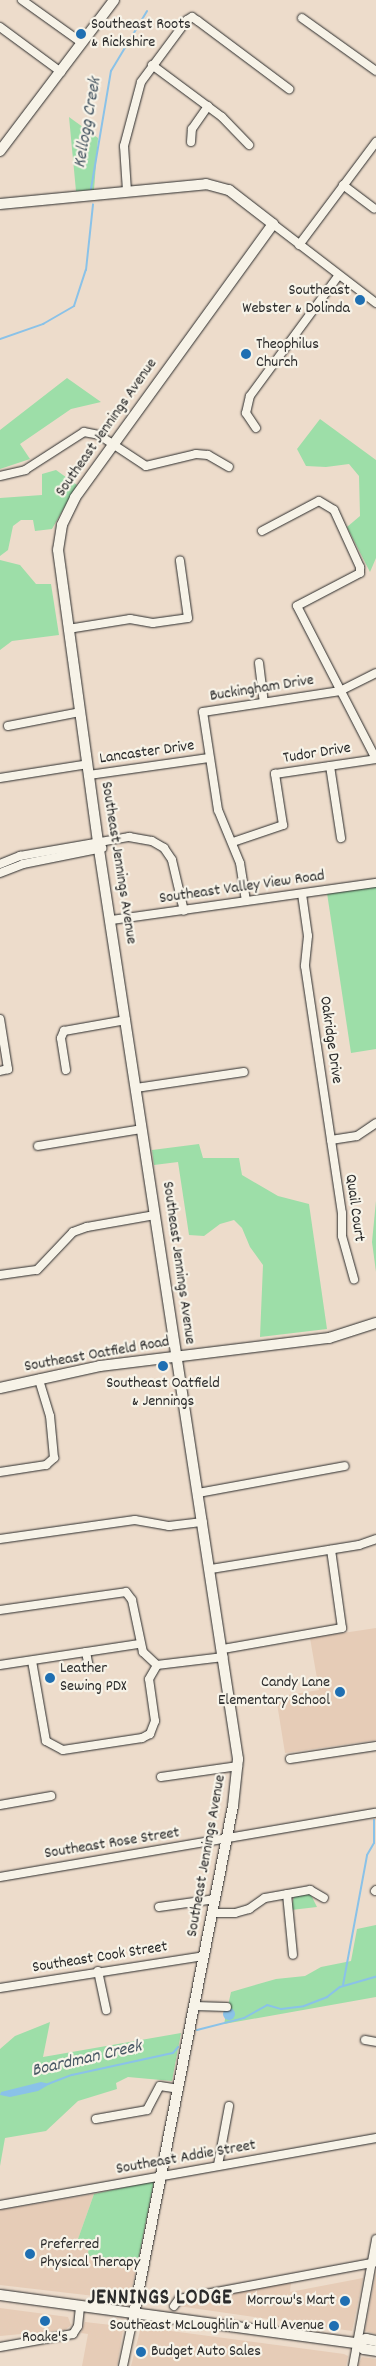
<!DOCTYPE html>
<html>
<head>
<meta charset="utf-8">
<style>
  body { margin:0 }
  #map { position:relative; width:376px; height:2366px; overflow:hidden; background:#eddccb; font-family:Dekko,sans-serif }
  div>[style] { position:absolute }
  [style*='--x'] { left:calc(var(--x)*1px); top:calc(var(--y)*1px); width:calc(var(--w)*1px); rotate:calc(var(--a)*1deg) }
  .built>* { inset:0; background:#e6ccb7 }
  .green>* { inset:0; background:#9ddea8 }
  .water>* { inset:0; background:#8ac2e8 }
  .round { border-radius:50% }
  .stream>* { height:2px; margin:-1px; padding:0 1px; transform-origin:1px; border-radius:1px; background:#8ac2e8 }
  .roads { filter:drop-shadow(0 0 1px #2b2b2b) drop-shadow(0 0 1px #2b2b2b) }
  .minor>* { height:8px; margin:-4px; padding:0 4px; transform-origin:4px; border-radius:4px; background:#f7f3e8 }
  .major>* { height:10px; margin:-5px; padding:0 5px; transform-origin:5px; border-radius:5px; background:#f7f3e8 }
  .dots>* { width:14px; height:14px; translate:-50% -50%; box-sizing:border-box; border:2px solid #f7f3e8; border-radius:50% }
  span { translate:-50% -50%; white-space:nowrap; text-align:center; line-height:1.15; -webkit-text-stroke:4.5px #f7f3e8; paint-order:stroke }
  .poi-label { font-size:16px; color:#2b2b2b }
  .left { translate:0 -50%; text-align:left }
  .right { translate:-100% -50%; text-align:right }
  .street-label { font-size:16px; color:#2b2b2b }
  .water-label { font-size:18px; color:#485864; font-style:italic }
  .district-label { font-size:21px; color:#2b2b2b; font-weight:700; letter-spacing:1px }
</style>
</head>
<body>
<div id="map">
  <div class="built">
    <i style="clip-path:polygon(376px 1628px,376px 1740px,285px 1753px,276px 1697px,319px 1690px,310px 1638px)"></i>
    <i style="clip-path:polygon(94px 2194px,78px 2239px,89px 2238px,88px 2256px,138px 2261px,129px 2300px,0 2285px,0 2210px)"></i>
    <i style="clip-path:polygon(376px 2273px,376px 2334px,365px 2331px)"></i>
    <i style="clip-path:polygon(363px 2278px,352px 2331px,178px 2306px,178px 2302px,291px 2282px,290px 2292px)"></i>
    <i style="clip-path:polygon(0 2308px,68px 2317px,71px 2325px,65px 2330px,0 2336px)"></i>
    <i style="clip-path:polygon(85px 2322px,120px 2326px,123px 2330px,117px 2366px,82px 2366px,88px 2334px,81px 2333px)"></i>
    <i style="clip-path:polygon(141px 2327px,344px 2354px,348px 2356px,346px 2366px,131px 2366px)"></i>
    <i style="clip-path:polygon(362px 2357px,376px 2359px,376px 2366px,358px 2366px)"></i>
  </div>
  <div class="green">
    <i style="clip-path:polygon(69px 117px,98px 138px,94px 190px,76px 191px)"></i>
    <i style="clip-path:polygon(67px 378px,101px 402px,71px 409px,20px 444px,30px 459px,0 469px,0 430px)"></i>
    <i style="clip-path:polygon(320px 419px,376px 460px,376px 558px,370px 572px,347px 527px,360px 516px,359px 476px,349px 464px,326px 467px,306px 466px,297px 449px)"></i>
    <i style="clip-path:polygon(56px 470px,77px 485px,52px 529px,35px 531px,33px 520px,21px 520px,13px 526px,8px 550px,0 556px,0 498px,42px 495px,42px 474px)"></i>
    <i style="clip-path:polygon(0 560px,20px 565px,36px 584px,51px 584px,59px 635px,12px 641px,0 650px)"></i>
    <i style="clip-path:polygon(376px 886px,376px 1049px,351px 1053px,327px 893px)"></i>
    <i style="clip-path:polygon(199px 1144px,203px 1158px,239px 1158px,242px 1175px,278px 1196px,309px 1204px,327px 1329px,260px 1337px,263px 1265px,250px 1247px,242px 1228px,234px 1220px,220px 1224px,204px 1236px,189px 1235px,178px 1162px,154px 1165px,152px 1150px)"></i>
    <i style="clip-path:polygon(376px 1201px,376px 1272px,372px 1242px)"></i>
    <i style="clip-path:polygon(310px 1893px,317px 1907px,291px 1910px,294px 1896px)"></i>
    <i style="clip-path:polygon(376px 1925px,376px 1997px,224px 2024px,231px 1992px,276px 1979px,305px 1976px,321px 1967px,351px 1961px,357px 1929px)"></i>
    <i style="clip-path:polygon(50px 2022px,43px 2057px,181px 2033px,172px 2081px,128px 2077px,116px 2083px,117px 2089px,78px 2101px,46px 2131px,5px 2138px,0 2166px,0 2049px,15px 2036px)"></i>
    <i style="clip-path:polygon(154px 2181px,138px 2261px,88px 2256px,89px 2239px,78px 2239px,94px 2194px)"></i>
  </div>
  <div class="water">
    <i class="round" style="left:223px;top:2008px;width:12px;height:12px"></i>
    <i style="clip-path:polygon(41px 2082px,50px 2084px,38px 2091px,10px 2097px,0 2095px,1px 2092px)"></i>
  </div>
  <div class="stream">
    <i style="--x:91;--y:189;--w:120;--a:-80.4"></i>
    <i style="--x:111;--y:71;--w:70;--a:-59"></i>
    <i style="--x:0;--y:339;--w:46;--a:-19.2"></i>
    <i style="--x:43;--y:324;--w:36;--a:-30"></i>
    <i style="--x:74;--y:306;--w:38;--a:-72"></i>
    <i style="--x:86;--y:270;--w:66;--a:-83.9"></i>
    <i style="--x:343;--y:1985;--w:132;--a:-79.5"></i>
    <i style="--x:367;--y:1855;--w:14;--a:-60"></i>
    <i style="--x:374;--y:1843;--w:23;--a:-90"></i>
    <i style="--x:197;--y:2030;--w:49;--a:-14.3"></i>
    <i style="--x:244;--y:2018;--w:26;--a:-29"></i>
    <i style="--x:267;--y:2005;--w:15;--a:16"></i>
    <i style="--x:281;--y:2009;--w:23;--a:-7"></i>
    <i style="--x:304;--y:2006;--w:25;--a:-21"></i>
    <i style="--x:327;--y:1997;--w:16;--a:-38"></i>
    <i style="--x:340;--y:1987;--w:37;--a:-16"></i>
    <i style="--x:48;--y:2084;--w:26;--a:-21"></i>
    <i style="--x:72;--y:2075;--w:103;--a:-12.3"></i>
    <i style="--x:173;--y:2053;--w:8;--a:-50"></i>
  </div>
  <div class="roads">
    <div class="minor">
      <i style="--x:22;--y:0;--w:74;--a:35.6"></i>
      <i style="--x:302;--y:18;--w:91;--a:35.6"></i>
      <i style="--x:0;--y:27;--w:76;--a:36.4"></i>
      <i style="--x:152;--y:65;--w:87;--a:36.6"></i>
      <i style="--x:222;--y:117;--w:39;--a:46"></i>
      <i style="--x:191;--y:142;--w:13;--a:-86"></i>
      <i style="--x:192;--y:129;--w:28;--a:-55"></i>
      <i style="--x:343;--y:185;--w:39;--a:37"></i>
      <i style="--x:127;--y:191;--w:45;--a:-93.8"></i>
      <i style="--x:124;--y:146;--w:66;--a:-75.1"></i>
      <i style="--x:141;--y:82;--w:77;--a:-53.4"></i>
      <i style="--x:187;--y:20;--w:6;--a:-31"></i>
      <i style="--x:192;--y:17;--w:7;--a:34"></i>
      <i style="--x:198;--y:21;--w:114;--a:36.8"></i>
      <i style="--x:273;--y:224;--w:130;--a:37.5"></i>
      <i style="--x:299;--y:245;--w:129;--a:-53.2"></i>
      <i style="--x:256;--y:428;--w:18;--a:-124"></i>
      <i style="--x:246;--y:413;--w:17;--a:-77"></i>
      <i style="--x:250;--y:396;--w:150;--a:-53.7"></i>
      <i style="--x:0;--y:476;--w:26;--a:-13"></i>
      <i style="--x:25;--y:470;--w:70;--a:-32.8"></i>
      <i style="--x:84;--y:432;--w:15;--a:11"></i>
      <i style="--x:99;--y:435;--w:56;--a:33.4"></i>
      <i style="--x:146;--y:466;--w:51;--a:-13.5"></i>
      <i style="--x:196;--y:454;--w:12;--a:5"></i>
      <i style="--x:208;--y:455;--w:24;--a:30"></i>
      <i style="--x:262;--y:531;--w:64;--a:-27.8"></i>
      <i style="--x:319;--y:501;--w:17;--a:31"></i>
      <i style="--x:334;--y:510;--w:63;--a:65.5"></i>
      <i style="--x:360;--y:567;--w:6;--a:90"></i>
      <i style="--x:360;--y:573;--w:71;--a:152.4"></i>
      <i style="--x:297;--y:606;--w:172;--a:62.7"></i>
      <i style="--x:68;--y:629;--w:63;--a:-9.2"></i>
      <i style="--x:130;--y:619;--w:23;--a:10"></i>
      <i style="--x:153;--y:623;--w:35;--a:-8"></i>
      <i style="--x:188;--y:618;--w:58;--a:-98"></i>
      <i style="--x:259;--y:663;--w:39;--a:83"></i>
      <i style="--x:8;--y:726;--w:73;--a:-11"></i>
      <i style="--x:330;--y:766;--w:73;--a:81.3"></i>
      <i style="--x:89;--y:775;--w:121;--a:-8.1"></i>
      <i style="--x:0;--y:778;--w:89;--a:-9"></i>
      <i style="--x:233;--y:842;--w:53;--a:-18.8"></i>
      <i style="--x:283;--y:825;--w:52;--a:-98.9"></i>
      <i style="--x:275;--y:774;--w:102;--a:-8.4"></i>
      <i style="--x:0;--y:864;--w:22;--a:-22"></i>
      <i style="--x:20;--y:856;--w:111;--a:-9.9"></i>
      <i style="--x:129;--y:837;--w:23;--a:10"></i>
      <i style="--x:152;--y:841;--w:14;--a:30"></i>
      <i style="--x:164;--y:848;--w:14;--a:56"></i>
      <i style="--x:172;--y:860;--w:52;--a:76.8"></i>
      <i style="--x:0;--y:873;--w:25;--a:-21"></i>
      <i style="--x:23;--y:864;--w:81;--a:-11.4"></i>
      <i style="--x:302;--y:894;--w:42;--a:81.9"></i>
      <i style="--x:308;--y:936;--w:30;--a:96"></i>
      <i style="--x:305;--y:966;--w:250;--a:81.5"></i>
      <i style="--x:342;--y:1213;--w:23;--a:90"></i>
      <i style="--x:342;--y:1236;--w:45;--a:74.4"></i>
      <i style="--x:246;--y:901;--w:38;--a:-99"></i>
      <i style="--x:240;--y:863;--w:57;--a:-112.5"></i>
      <i style="--x:218;--y:810;--w:99;--a:-98.7"></i>
      <i style="--x:203;--y:712;--w:139;--a:-8.7"></i>
      <i style="--x:340;--y:691;--w:40;--a:-26.6"></i>
      <i style="--x:112;--y:920;--w:267;--a:-8"></i>
      <i style="--x:0;--y:1019;--w:51;--a:80.9"></i>
      <i style="--x:8;--y:1069;--w:8;--a:166"></i>
      <i style="--x:66;--y:1070;--w:32;--a:-99"></i>
      <i style="--x:61;--y:1038;--w:8;--a:-67"></i>
      <i style="--x:64;--y:1031;--w:63;--a:-10.1"></i>
      <i style="--x:136;--y:1088;--w:109;--a:-8.4"></i>
      <i style="--x:331;--y:1140;--w:26;--a:-9"></i>
      <i style="--x:357;--y:1136;--w:23;--a:-34"></i>
      <i style="--x:38;--y:1146;--w:105;--a:-9.3"></i>
      <i style="--x:0;--y:1275;--w:37;--a:-8"></i>
      <i style="--x:37;--y:1270;--w:52;--a:-46.5"></i>
      <i style="--x:73;--y:1232;--w:15;--a:-20"></i>
      <i style="--x:87;--y:1227;--w:69;--a:-10"></i>
      <i style="--x:0;--y:1472;--w:47;--a:-8.7"></i>
      <i style="--x:46;--y:1465;--w:11;--a:-41"></i>
      <i style="--x:54;--y:1458;--w:42;--a:-95.4"></i>
      <i style="--x:50;--y:1416;--w:39;--a:-107"></i>
      <i style="--x:198;--y:1493;--w:149;--a:-10.4"></i>
      <i style="--x:0;--y:1539;--w:136;--a:-8"></i>
      <i style="--x:135;--y:1520;--w:35;--a:10"></i>
      <i style="--x:169;--y:1526;--w:34;--a:-7"></i>
      <i style="--x:211;--y:1569;--w:150;--a:-9.2"></i>
      <i style="--x:359;--y:1545;--w:18;--a:-19"></i>
      <i style="--x:0;--y:1610;--w:127;--a:-8.1"></i>
      <i style="--x:126;--y:1592;--w:10;--a:53"></i>
      <i style="--x:132;--y:1600;--w:53;--a:78.1"></i>
      <i style="--x:143;--y:1652;--w:19;--a:43"></i>
      <i style="--x:223;--y:1649;--w:121;--a:-10"></i>
      <i style="--x:342;--y:1628;--w:79;--a:-98"></i>
      <i style="--x:86;--y:1652;--w:16;--a:79"></i>
      <i style="--x:32;--y:1661;--w:81;--a:80.1"></i>
      <i style="--x:46;--y:1741;--w:19;--a:28"></i>
      <i style="--x:63;--y:1750;--w:80;--a:-8.6"></i>
      <i style="--x:142;--y:1738;--w:9;--a:-27"></i>
      <i style="--x:150;--y:1734;--w:14;--a:-69"></i>
      <i style="--x:155;--y:1721;--w:42;--a:-98.1"></i>
      <i style="--x:149;--y:1679;--w:16;--a:-60"></i>
      <i style="--x:0;--y:1665;--w:141;--a:-8.6"></i>
      <i style="--x:157;--y:1665;--w:67;--a:-6.8"></i>
      <i style="--x:290;--y:1759;--w:87;--a:-8.6"></i>
      <i style="--x:161;--y:1777;--w:78;--a:-8.1"></i>
      <i style="--x:0;--y:1805;--w:52;--a:-10"></i>
      <i style="--x:0;--y:1877;--w:381;--a:-9.7"></i>
      <i style="--x:375;--y:1891;--w:1;--a:-45"></i>
      <i style="--x:287;--y:1894;--w:61;--a:84.4"></i>
      <i style="--x:159;--y:1907;--w:57;--a:-8.1"></i>
      <i style="--x:212;--y:1913;--w:23;--a:0"></i>
      <i style="--x:235;--y:1913;--w:15;--a:-16"></i>
      <i style="--x:249;--y:1909;--w:19;--a:-35"></i>
      <i style="--x:265;--y:1898;--w:46;--a:-10.1"></i>
      <i style="--x:310;--y:1890;--w:16;--a:30"></i>
      <i style="--x:98;--y:1971;--w:40;--a:78"></i>
      <i style="--x:0;--y:1988;--w:206;--a:-8.9"></i>
      <i style="--x:195;--y:2006;--w:32;--a:2"></i>
      <i style="--x:365;--y:2040;--w:11;--a:10"></i>
      <i style="--x:96;--y:2119;--w:52;--a:-10"></i>
      <i style="--x:147;--y:2110;--w:27;--a:-62"></i>
      <i style="--x:160;--y:2086;--w:18;--a:9"></i>
      <i style="--x:218;--y:2165;--w:60;--a:-79.4"></i>
      <i style="--x:0;--y:2205;--w:382;--a:-10.1"></i>
      <i style="--x:174;--y:2306;--w:9;--a:-54"></i>
      <i style="--x:179;--y:2299;--w:200;--a:-10.6"></i>
      <i style="--x:0;--y:2347;--w:74;--a:-10.1"></i>
      <i style="--x:73;--y:2334;--w:9;--a:-58"></i>
      <i style="--x:78;--y:2326;--w:20;--a:-84"></i>
      <i style="--x:123;--y:2366;--w:53;--a:-78.1"></i>
      <i style="--x:353;--y:2366;--w:129;--a:-79.7"></i>
    </div>
    <div class="major">
      <i style="--x:0;--y:151;--w:189;--a:-52.9"></i>
      <i style="--x:0;--y:204;--w:207;--a:-5.5"></i>
      <i style="--x:206;--y:184;--w:24;--a:15"></i>
      <i style="--x:229;--y:190;--w:56;--a:37.7"></i>
      <i style="--x:273;--y:224;--w:338;--a:125.9"></i>
      <i style="--x:75;--y:498;--w:30;--a:116"></i>
      <i style="--x:62;--y:525;--w:25;--a:99"></i>
      <i style="--x:58;--y:550;--w:296;--a:82.2"></i>
      <i style="--x:98;--y:843;--w:927;--a:81.31"></i>
      <i style="--x:238;--y:1759;--w:47;--a:96.1"></i>
      <i style="--x:233;--y:1806;--w:518;--a:101.03"></i>
      <i style="--x:0;--y:1388;--w:102;--a:-12.4"></i>
      <i style="--x:100;--y:1366;--w:231;--a:-7"></i>
      <i style="--x:329;--y:1338;--w:49;--a:-17.7"></i>
      <i style="--x:0;--y:2295;--w:360;--a:7.7"></i>
      <i style="--x:357;--y:2343;--w:10;--a:-24"></i>
      <i style="--x:366;--y:2339;--w:10;--a:11"></i>
      <i style="--x:357;--y:2343;--w:9;--a:41"></i>
      <i style="--x:364;--y:2349;--w:12;--a:9"></i>
    </div>
  </div>
  <div class="dots">
    <i style="left:81px;top:34px;background:#1f6fb2"></i>
    <i style="left:360px;top:300px;background:#1f6fb2"></i>
    <i style="left:246px;top:354px;background:#1f6fb2"></i>
    <i style="left:163px;top:1366px;background:#1f6fb2"></i>
    <i style="left:50px;top:1678px;background:#1f6fb2"></i>
    <i style="left:340px;top:1692px;background:#1f6fb2"></i>
    <i style="left:30px;top:2254px;background:#1f6fb2"></i>
    <i style="left:345px;top:2301px;background:#1f6fb2"></i>
    <i style="left:45px;top:2321px;background:#1f6fb2"></i>
    <i style="left:334px;top:2326px;background:#1f6fb2"></i>
    <i style="left:141px;top:2352px;background:#1f6fb2"></i>
  </div>
  <div class="poi-label">
    <span class="left" style="left:91px;top:34px">Southeast Roots<br>&amp; Rickshire</span>
    <span class="right" style="left:350px;top:300px">Southeast<br>Webster &amp; Dolinda</span>
    <span class="left" style="left:256px;top:354px">Theophilus<br>Church</span>
    <span style="left:163px;top:1393px">Southeast Oatfield<br>&amp; Jennings</span>
    <span class="left" style="left:60px;top:1678px">Leather<br>Sewing PDX</span>
    <span class="right" style="left:330px;top:1692px">Candy Lane<br>Elementary School</span>
    <span class="left" style="left:40px;top:2254px">Preferred<br>Physical Therapy</span>
    <span class="right" style="left:335px;top:2301px">Morrow's Mart</span>
    <span class="right" style="left:324px;top:2326px">Southeast McLoughlin &amp; Hull Avenue</span>
    <span style="left:45px;top:2338px">Roake's</span>
    <span class="left" style="left:151px;top:2352px">Budget Auto Sales</span>
  </div>
  <div class="street-label">
    <span style="left:107px;top:428px;rotate:-55deg">Southeast Jennings Avenue</span>
    <span style="left:262px;top:689px;rotate:-9deg">Buckingham Drive</span>
    <span style="left:147px;top:753px;rotate:-8deg">Lancaster Drive</span>
    <span style="left:317px;top:754px;rotate:-9deg">Tudor Drive</span>
    <span style="left:118px;top:863px;rotate:81deg">Southeast Jennings Avenue</span>
    <span style="left:242px;top:888px;rotate:-8deg">Southeast Valley View Road</span>
    <span style="left:330px;top:1040px;rotate:82deg">Oakridge Drive</span>
    <span style="left:354px;top:1208px;rotate:82deg">Quail Court</span>
    <span style="left:178px;top:1263px;rotate:82deg">Southeast Jennings Avenue</span>
    <span style="left:97px;top:1355px;rotate:-10deg">Southeast Oatfield Road</span>
    <span style="left:112px;top:1844px;rotate:-9deg">Southeast Rose Street</span>
    <span style="left:207px;top:1856px;rotate:-80deg">Southeast Jennings Avenue</span>
    <span style="left:100px;top:1958px;rotate:-9deg">Southeast Cook Street</span>
    <span style="left:186px;top:2158px;rotate:-10deg">Southeast Addie Street</span>
  </div>
  <div class="water-label">
    <span style="left:89px;top:123px;rotate:-80deg">Kellogg Creek</span>
    <span style="left:87px;top:2060px;rotate:-13deg">Boardman Creek</span>
  </div>
  <div class="district-label">
    <span style="left:160px;top:2299px">JENNINGS LODGE</span>
  </div>
</div>
</body>
</html>
